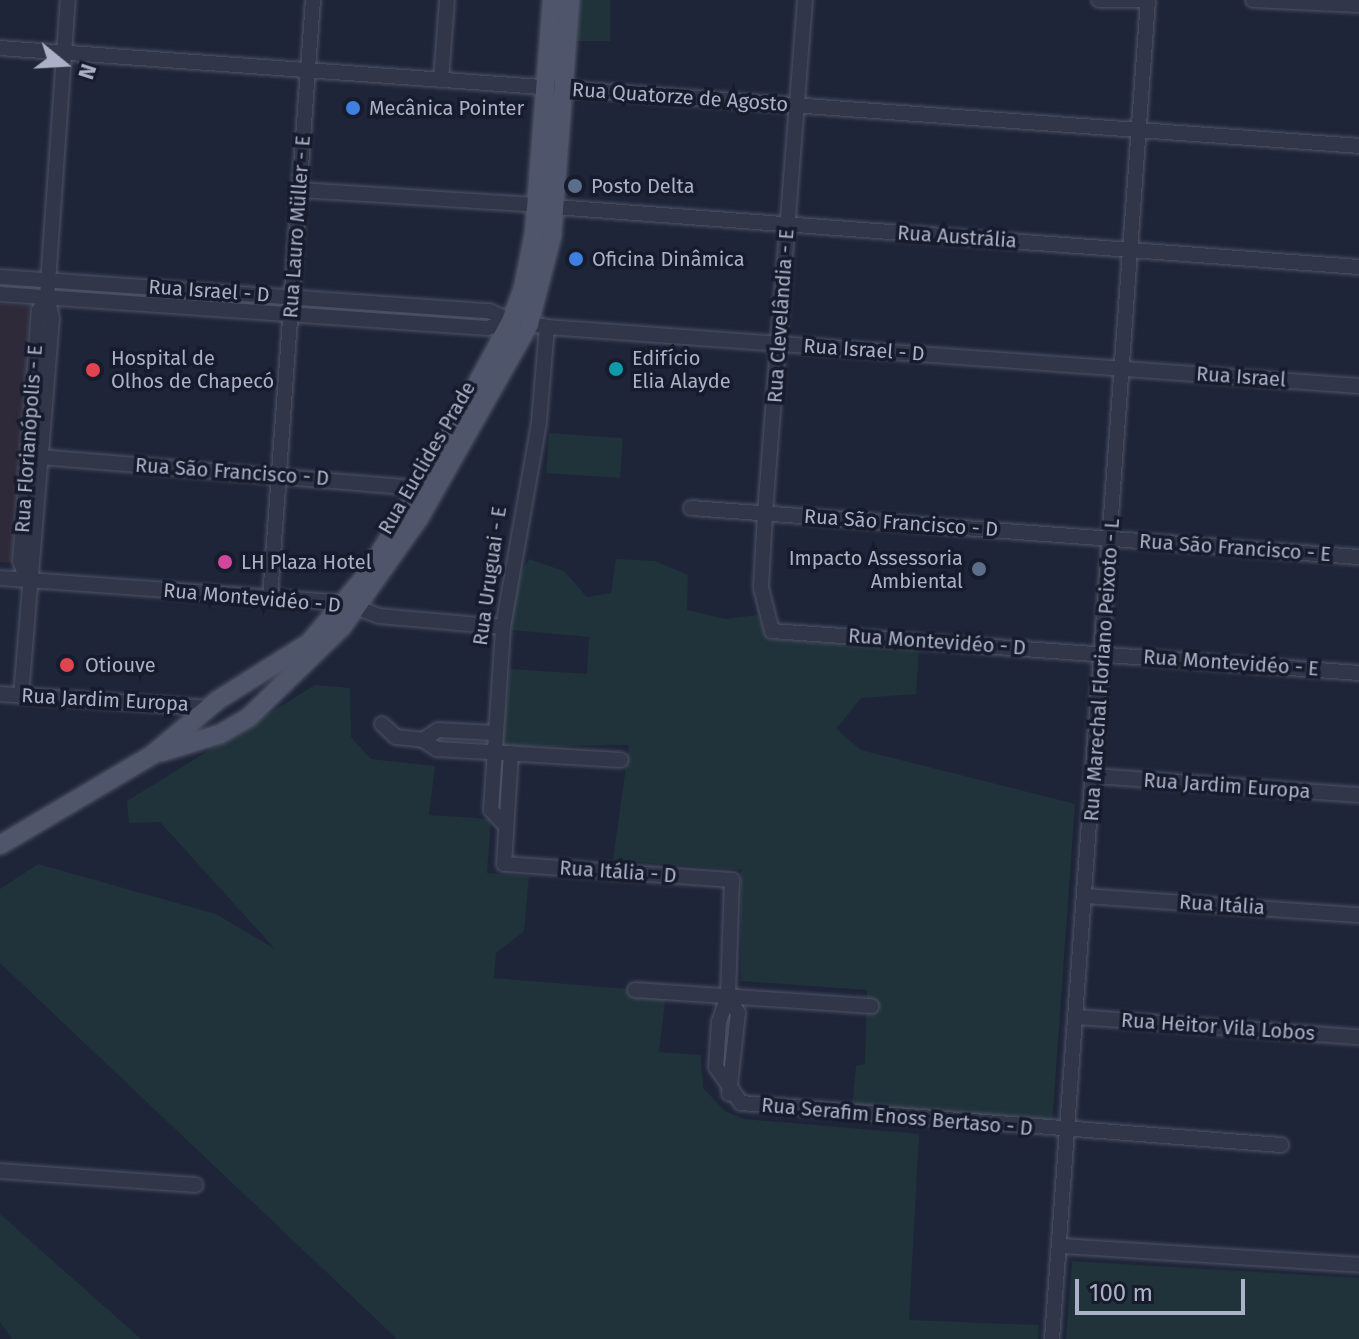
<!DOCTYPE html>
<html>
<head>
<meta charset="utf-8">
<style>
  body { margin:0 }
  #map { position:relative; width:1359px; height:1339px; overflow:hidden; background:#1e2539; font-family:"Fira Sans",sans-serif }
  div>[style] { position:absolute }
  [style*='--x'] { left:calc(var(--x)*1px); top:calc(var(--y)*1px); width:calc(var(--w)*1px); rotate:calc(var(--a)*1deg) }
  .medical>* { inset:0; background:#2e2a3a }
  .green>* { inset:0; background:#20323a; transform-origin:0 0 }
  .roads { filter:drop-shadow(0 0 2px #4f5467) drop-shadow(0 0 2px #4f5467) }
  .minor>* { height:14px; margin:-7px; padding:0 7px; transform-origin:7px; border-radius:7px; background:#313749 }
  .major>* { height:18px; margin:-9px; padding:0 9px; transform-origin:9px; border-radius:9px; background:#4f556a }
  .dots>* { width:22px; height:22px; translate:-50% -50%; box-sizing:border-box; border:4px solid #171c2d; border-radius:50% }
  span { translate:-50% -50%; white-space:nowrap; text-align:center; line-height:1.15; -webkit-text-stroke:7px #171c2d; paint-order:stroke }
  .street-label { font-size:20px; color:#abb1c6 }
  .poi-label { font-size:20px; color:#abb1c6 }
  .left { translate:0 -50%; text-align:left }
  .right { translate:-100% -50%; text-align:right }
  .north { position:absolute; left:24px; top:24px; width:80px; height:80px; -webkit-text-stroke:6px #171c2d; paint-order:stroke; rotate:108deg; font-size:22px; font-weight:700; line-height:32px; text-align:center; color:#abb1c6 }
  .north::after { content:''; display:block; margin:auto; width:28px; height:36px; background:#abb1c6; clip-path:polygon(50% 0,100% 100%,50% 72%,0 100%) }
  .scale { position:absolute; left:1075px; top:1279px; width:170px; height:36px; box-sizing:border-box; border:4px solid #abb1c6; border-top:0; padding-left:10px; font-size:24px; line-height:28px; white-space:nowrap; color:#abb1c6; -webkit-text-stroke:6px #171c2d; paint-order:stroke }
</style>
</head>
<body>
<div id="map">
  <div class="medical">
    <i style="clip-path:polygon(0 304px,30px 306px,11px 563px,0 562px)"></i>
  </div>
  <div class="green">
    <i style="left:577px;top:0;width:33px;height:41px"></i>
    <i style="left:549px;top:433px;width:74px;height:40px;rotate:4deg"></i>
    <i style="clip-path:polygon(529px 559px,564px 571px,587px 597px,611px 593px,616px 559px,655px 561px,688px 575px,687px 610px,725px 619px,758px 615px,769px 639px,919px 648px,916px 694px,861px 698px,836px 729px,861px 750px,1075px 804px,1052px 1125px,852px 1107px,856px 1066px,865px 1064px,867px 990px,741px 981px,741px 870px,613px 860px,629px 745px,502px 747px,510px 669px,587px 674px,589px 637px,511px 630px,514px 587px)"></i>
    <i style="clip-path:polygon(315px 685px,350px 688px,351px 737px,371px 759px,435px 766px,429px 815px,491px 819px,487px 873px,529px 876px,524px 931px,496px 953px,494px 978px,666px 992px,659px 1052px,701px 1055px,703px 1088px,725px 1111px,744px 1119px,919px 1134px,909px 1320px,1039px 1325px,1038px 1339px,397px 1339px,0 963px,0 889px,38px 864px,216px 914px,275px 949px,160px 822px,129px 823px,127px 801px)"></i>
    <i style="clip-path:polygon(0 1214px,141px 1339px,12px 1339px,0 1322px)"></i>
    <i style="clip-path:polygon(1072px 1261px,1359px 1278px,1359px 1339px,1066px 1339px)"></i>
  </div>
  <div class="roads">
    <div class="minor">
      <i style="--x:805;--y:0;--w:515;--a:94.46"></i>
      <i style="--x:765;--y:513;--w:75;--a:93.1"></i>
      <i style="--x:761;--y:588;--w:44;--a:75.7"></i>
      <i style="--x:772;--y:631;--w:589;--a:4.09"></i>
      <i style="--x:1099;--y:0;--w:45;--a:0"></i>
      <i style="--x:1253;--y:0;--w:106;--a:2.7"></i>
      <i style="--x:0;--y:48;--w:1363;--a:4.12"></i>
      <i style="--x:441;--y:80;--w:80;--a:-85.7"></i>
      <i style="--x:299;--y:190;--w:238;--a:3.6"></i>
      <i style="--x:555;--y:207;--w:806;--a:4.27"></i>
      <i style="--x:0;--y:277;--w:490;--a:4"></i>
      <i style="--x:489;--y:311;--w:24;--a:24"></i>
      <i style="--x:511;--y:321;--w:36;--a:9"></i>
      <i style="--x:547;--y:327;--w:814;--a:4.16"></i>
      <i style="--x:0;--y:294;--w:488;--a:4"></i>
      <i style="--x:487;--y:328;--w:25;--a:-16"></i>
      <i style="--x:28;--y:456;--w:399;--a:4.7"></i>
      <i style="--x:691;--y:508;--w:670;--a:4.2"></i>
      <i style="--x:0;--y:578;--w:346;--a:4.1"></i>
      <i style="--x:345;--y:603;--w:36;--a:21"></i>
      <i style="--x:379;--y:616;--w:124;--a:5.1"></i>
      <i style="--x:27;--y:580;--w:20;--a:-110"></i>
      <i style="--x:20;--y:561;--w:251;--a:-85.7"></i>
      <i style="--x:39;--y:311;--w:16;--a:-60"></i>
      <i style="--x:270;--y:598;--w:600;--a:-85.89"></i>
      <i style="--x:0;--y:694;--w:209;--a:3.8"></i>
      <i style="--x:21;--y:696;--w:379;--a:-85.3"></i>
      <i style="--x:52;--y:318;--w:22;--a:-103"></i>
      <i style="--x:47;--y:297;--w:298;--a:-86"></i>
      <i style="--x:382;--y:724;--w:19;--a:43"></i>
      <i style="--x:396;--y:737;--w:27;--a:6"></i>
      <i style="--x:423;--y:740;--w:17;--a:33"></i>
      <i style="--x:437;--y:749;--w:184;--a:3.4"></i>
      <i style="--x:423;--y:740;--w:18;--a:-34"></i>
      <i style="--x:438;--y:730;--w:58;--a:3"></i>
      <i style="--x:511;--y:753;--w:111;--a:93.6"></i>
      <i style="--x:504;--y:864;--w:229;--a:4"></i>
      <i style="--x:732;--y:880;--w:116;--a:92"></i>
      <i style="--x:728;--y:996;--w:28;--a:109"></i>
      <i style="--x:719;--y:1022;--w:45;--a:93.8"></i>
      <i style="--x:716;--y:1067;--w:44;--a:55.2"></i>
      <i style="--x:741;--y:1103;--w:542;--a:4.45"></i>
      <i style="--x:1094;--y:776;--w:266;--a:4.1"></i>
      <i style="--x:506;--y:826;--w:22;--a:-133"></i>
      <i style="--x:491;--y:810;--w:183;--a:-86.2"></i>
      <i style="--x:503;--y:627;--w:208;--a:-80"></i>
      <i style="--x:539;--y:422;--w:95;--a:-85.2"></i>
      <i style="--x:1085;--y:896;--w:275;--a:4"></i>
      <i style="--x:635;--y:990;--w:237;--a:3.9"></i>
      <i style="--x:728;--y:996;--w:20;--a:60"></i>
      <i style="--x:738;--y:1013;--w:81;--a:96.4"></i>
      <i style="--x:1077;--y:1017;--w:283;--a:4.1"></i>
      <i style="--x:0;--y:1171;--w:196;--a:4.1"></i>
      <i style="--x:1061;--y:1246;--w:299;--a:3.6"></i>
      <i style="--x:1052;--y:1339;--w:1342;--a:-85.9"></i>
    </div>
    <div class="major">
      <i style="--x:162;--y:752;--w:61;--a:-17.2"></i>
      <i style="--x:220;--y:734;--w:34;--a:-30"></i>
      <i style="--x:249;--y:717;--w:129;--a:-44.1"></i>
      <i style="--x:342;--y:627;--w:133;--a:-54.8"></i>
      <i style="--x:419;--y:518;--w:223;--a:-60.4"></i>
      <i style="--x:529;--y:324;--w:91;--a:-75.4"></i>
      <i style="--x:552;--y:236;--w:237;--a:-85.6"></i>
      <i style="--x:0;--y:845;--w:177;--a:-30.6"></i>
      <i style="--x:152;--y:755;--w:86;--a:-39.8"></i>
      <i style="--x:218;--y:700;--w:107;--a:-32.1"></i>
      <i style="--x:309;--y:643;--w:85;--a:-49.8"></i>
      <i style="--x:364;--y:578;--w:107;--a:-57.9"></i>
      <i style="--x:421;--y:487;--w:189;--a:-61.5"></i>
      <i style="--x:511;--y:321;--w:35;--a:-70"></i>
      <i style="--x:523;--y:288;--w:55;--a:-78.5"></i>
      <i style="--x:534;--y:234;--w:235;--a:-85.6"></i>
    </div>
  </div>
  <div class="dots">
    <i style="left:353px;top:108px;background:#3f7fe0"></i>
    <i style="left:575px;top:186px;background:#5c6f8a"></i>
    <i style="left:576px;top:259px;background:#3f7fe0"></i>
    <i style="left:616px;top:369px;background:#0f9aa8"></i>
    <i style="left:93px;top:370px;background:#e0444e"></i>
    <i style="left:225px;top:562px;background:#d1479c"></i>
    <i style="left:979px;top:569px;background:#5c6f8a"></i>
    <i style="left:67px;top:665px;background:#e0444e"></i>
  </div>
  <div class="street-label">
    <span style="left:680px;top:97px;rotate:4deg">Rua Quatorze de Agosto</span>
    <span style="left:297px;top:227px;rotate:-86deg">Rua Lauro Müller - E</span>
    <span style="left:957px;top:237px;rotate:4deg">Rua Austrália</span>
    <span style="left:209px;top:291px;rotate:4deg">Rua Israel - D</span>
    <span style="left:781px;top:316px;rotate:-86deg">Rua Clevelândia - E</span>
    <span style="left:864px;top:350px;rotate:4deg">Rua Israel - D</span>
    <span style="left:1241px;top:377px;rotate:4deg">Rua Israel</span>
    <span style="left:29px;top:439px;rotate:-86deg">Rua Florianópolis - E</span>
    <span style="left:427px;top:458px;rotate:-60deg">Rua Euclides Prade</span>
    <span style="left:232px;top:472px;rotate:4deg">Rua São Francisco - D</span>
    <span style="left:901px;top:523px;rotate:4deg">Rua São Francisco - D</span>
    <span style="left:1235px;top:548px;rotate:4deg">Rua São Francisco - E</span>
    <span style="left:490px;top:576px;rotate:-82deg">Rua Uruguai - E</span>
    <span style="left:252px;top:598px;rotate:5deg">Rua Montevidéo - D</span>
    <span style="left:937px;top:642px;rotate:4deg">Rua Montevidéo - D</span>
    <span style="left:1231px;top:663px;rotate:4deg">Rua Montevidéo - E</span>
    <span style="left:1102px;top:670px;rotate:-86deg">Rua Marechal Floriano Peixoto - L</span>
    <span style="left:105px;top:700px;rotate:3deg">Rua Jardim Europa</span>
    <span style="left:1227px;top:786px;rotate:4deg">Rua Jardim Europa</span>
    <span style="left:618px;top:872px;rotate:4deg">Rua Itália - D</span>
    <span style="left:1222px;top:905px;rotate:4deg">Rua Itália</span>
    <span style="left:1218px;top:1027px;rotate:4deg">Rua Heitor Vila Lobos</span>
    <span style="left:897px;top:1117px;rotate:5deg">Rua Serafim Enoss Bertaso - D</span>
  </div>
  <div class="poi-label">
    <span class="left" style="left:369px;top:108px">Mecânica Pointer</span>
    <span class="left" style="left:591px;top:186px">Posto Delta</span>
    <span class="left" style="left:592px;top:259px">Oficina Dinâmica</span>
    <span class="left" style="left:111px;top:370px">Hospital de<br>Olhos de Chapecó</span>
    <span class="left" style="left:632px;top:370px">Edifício<br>Elia Alayde</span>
    <span class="right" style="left:963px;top:570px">Impacto Assessoria<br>Ambiental</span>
    <span class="left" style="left:241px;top:562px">LH Plaza Hotel</span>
    <span class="left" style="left:85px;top:665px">Otiouve</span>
  </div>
  <div class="north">N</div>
  <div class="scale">100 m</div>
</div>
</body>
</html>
